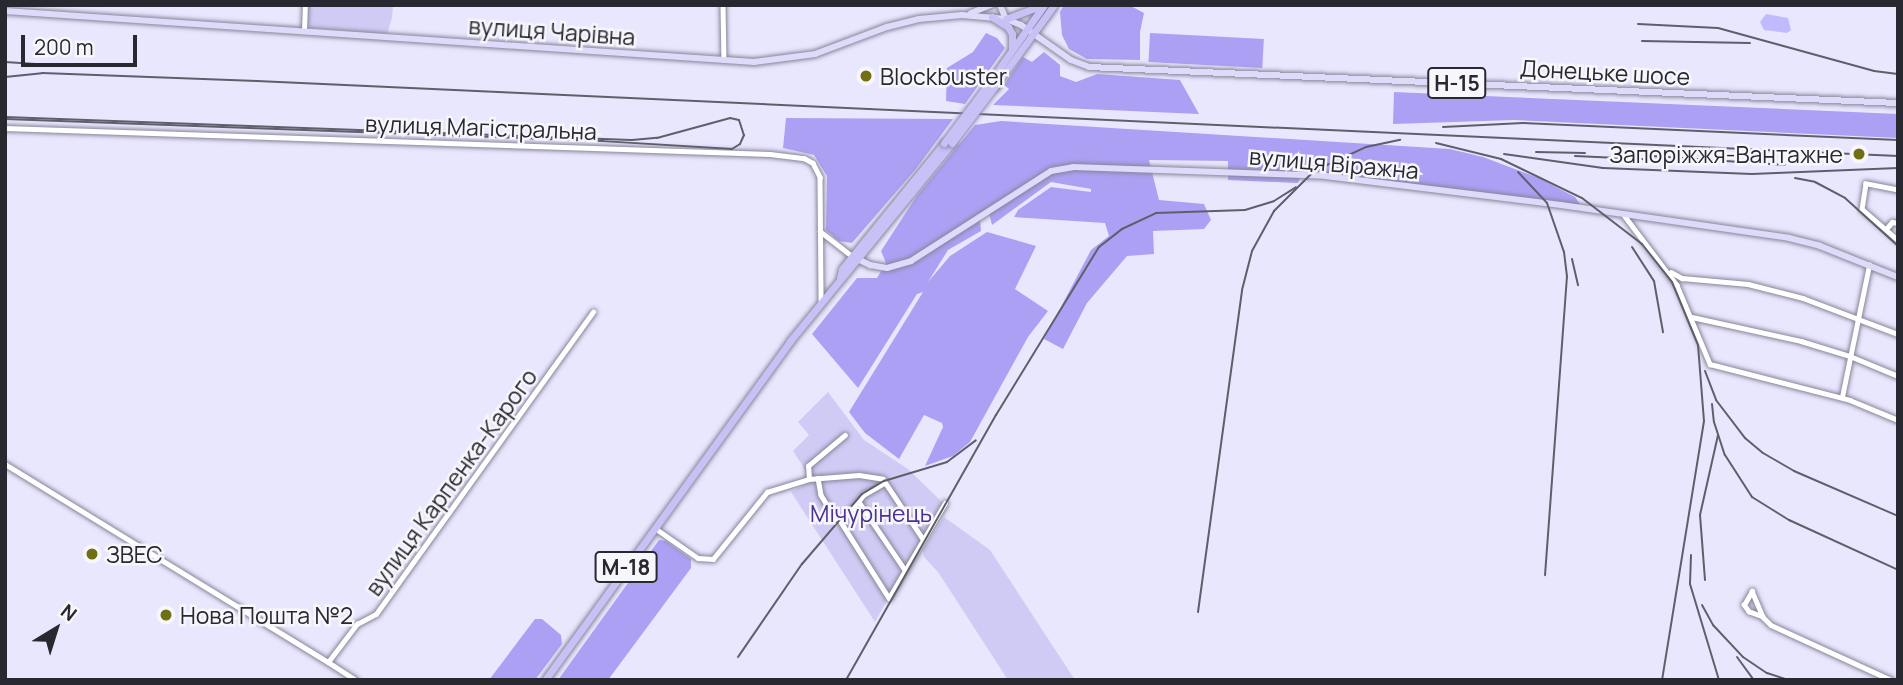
<!DOCTYPE html>
<html>
<head>
<meta charset="utf-8">
<style>
  body { margin:0 }
  #map { position:relative; width:1903px; height:685px; overflow:hidden; background:#e9e7fe; font-family:Manrope,sans-serif }
  div>[style] { position:absolute }
  [style*='--x'] { left:calc(var(--x)*1px); top:calc(var(--y)*1px); width:calc(var(--w)*1px); rotate:calc(var(--a)*1deg) }
  .green>* { inset:0; background:#cfcbf5 }
  .forest>* { inset:0; background:#aca0f4; transform-origin:0 0 }
  .water>* { inset:0; background:#c2baff }
  .roads { filter:drop-shadow(0 0 2px #878599) drop-shadow(0 0 2px #878599) }
  .minor>* { height:4.5px; margin:-2.25px; padding:0 2.25px; transform-origin:2.25px; border-radius:2.25px; background:#fff }
  .major>* { height:6px; margin:-3px; padding:0 3px; transform-origin:3px; border-radius:3px; background:#dddafa }
  .highway>* { height:7px; margin:-3.5px; padding:0 3.5px; transform-origin:3.5px; border-radius:3.5px; background:#c7c1f6 }
  .tram>* { height:2px; margin:-1px; padding:0 1px; transform-origin:1px; border-radius:1px; background:#5f5f6b }
  .rail>* { height:2px; margin:-1px; padding:0 1px; transform-origin:1px; border-radius:1px; background:#5f5f6b }
  .bridges { filter:drop-shadow(0 0 2px #8f8bb1) drop-shadow(0 0 2px #8f8bb1) }
  .highway-bridge>* { height:7px; margin:-3.5px; padding:0 3.5px; transform-origin:3.5px; border-radius:3.5px; background:#c7c1f6 }
  .dots>* { width:19px; height:19px; translate:-50% -50%; box-sizing:border-box; border:4px solid #f7f6fb; border-radius:50% }
  span { translate:-50% -50%; white-space:nowrap; text-align:center; line-height:1.15; -webkit-text-stroke:5px #f7f6fb; paint-order:stroke }
  .shield-label span { padding:2px 5px; background:#f7f6fb; border:2px solid; border-radius:5px; -webkit-text-stroke-width:0 }
  .shield-label { font-size:21px; color:#282830; font-weight:700 }
  .street-label { font-size:23px; color:#282830 }
  .poi-label { font-size:23px; color:#282830 }
  .left { translate:0 -50%; text-align:left }
  .right { translate:-100% -50%; text-align:right }
  .park-label { font-size:23px; color:#4b3393 }
  .frame { position:absolute; inset:0; border:7px solid #282830; pointer-events:none }
  .north { position:absolute; left:21px; top:594px; width:70px; height:70px; -webkit-text-stroke:5px #f7f6fb; paint-order:stroke; rotate:38deg; font-size:19px; font-weight:700; line-height:28px; text-align:center; color:#282830 }
  .north::after { content:''; display:block; margin:auto; width:24px; height:32px; background:#282830; clip-path:polygon(50% 0,100% 100%,50% 72%,0 100%) }
  .scale { position:absolute; left:21px; top:35px; width:116px; height:32px; box-sizing:border-box; border:4px solid #282830; border-top:0; padding-left:9px; font-size:21px; line-height:24px; white-space:nowrap; color:#282830; -webkit-text-stroke:5px #f7f6fb; paint-order:stroke }
</style>
</head>
<body>
<div id="map">
  <div class="green">
    <i style="clip-path:polygon(308px 5px,393px 5px,392px 18px,387px 34px,311px 28px,307px 22px)"></i>
    <i style="clip-path:polygon(828px 392px,864px 440px,908px 469px,942px 502px,875px 622px,791px 492px,808px 483px,806px 471px,793px 451px,809px 435px,798px 422px)"></i>
    <i style="clip-path:polygon(944px 517px,990px 550px,1075px 680px,1008px 680px,938px 572px,924px 557px,923px 550px)"></i>
  </div>
  <div class="forest">
    <i style="clip-path:polygon(1064px 5px,1129px 5px,1144px 13px,1140px 32px,1140px 60px,1087px 59px,1069px 49px,1062px 35px,1060px 12px)"></i>
    <i style="clip-path:polygon(986px 33px,997px 38px,1005px 48px,965px 104px,946px 101px,947px 68px,973px 52px)"></i>
    <i style="left:1150px;top:33px;width:114px;height:29px;rotate:3deg"></i>
    <i style="clip-path:polygon(1044px 52px,1060px 65px,1060px 76px,1076px 82px,1097px 74px,1180px 80px,1199px 114px,993px 105px,1009px 89px,1004px 85px,1023px 57px,1032px 62px)"></i>
    <i style="clip-path:polygon(1394px 92px,1898px 114px,1898px 138px,1514px 120px,1393px 124px)"></i>
    <i style="clip-path:polygon(786px 118px,953px 119px,915px 170px,852px 243px,839px 241px,826px 230px,827px 176px,814px 155px,783px 148px)"></i>
    <i style="clip-path:polygon(1001px 121px,1450px 149px,1483px 157px,1539px 178px,1575px 197px,1580px 204px,1561px 205px,1301px 175px,1298px 183px,1228px 180px,1228px 161px,1149px 160px,1159px 200px,1204px 204px,1211px 220px,1204px 229px,1153px 231px,1154px 254px,1127px 256px,1087px 303px,1063px 349px,1044px 339px,1091px 250px,1109px 236px,1105px 223px,1014px 217px,1018px 210px,1051px 187px,1091px 192px,1091px 189px,1051px 182px,992px 225px,989px 213px,980px 219px,981px 231px,948px 250px,928px 282px,950px 256px,987px 232px,1036px 246px,1015px 289px,1048px 311px,1028px 337px,970px 442px,953px 456px,925px 466px,943px 427px,942px 423px,924px 415px,899px 459px,865px 433px,849px 412px,923px 292px,917px 294px,858px 388px,812px 334px,857px 278px,877px 278px,886px 263px,881px 251px,916px 197px,975px 125px)"></i>
    <i style="clip-path:polygon(659px 540px,666px 541px,691px 559px,691px 568px,608px 680px,558px 680px)"></i>
    <i style="clip-path:polygon(535px 619px,542px 619px,561px 635px,562px 644px,535px 680px,489px 680px)"></i>
  </div>
  <div class="water">
    <i style="clip-path:polygon(1766px 14px,1788px 18px,1791px 30px,1787px 33px,1764px 30px,1760px 22px)"></i>
  </div>
  <div class="roads">
    <div class="minor">
      <i style="--x:723;--y:5;--w:55;--a:89"></i>
      <i style="--x:304;--y:31;--w:26;--a:-88"></i>
      <i style="--x:5;--y:128;--w:765;--a:1.95"></i>
      <i style="--x:770;--y:154;--w:34;--a:7"></i>
      <i style="--x:804;--y:158;--w:10;--a:29"></i>
      <i style="--x:813;--y:163;--w:16;--a:63"></i>
      <i style="--x:820;--y:177;--w:124;--a:89.5"></i>
      <i style="--x:1898;--y:190;--w:33;--a:-169"></i>
      <i style="--x:1866;--y:184;--w:25;--a:99"></i>
      <i style="--x:1862;--y:209;--w:48;--a:40.7"></i>
      <i style="--x:1624;--y:215;--w:88;--a:52.9"></i>
      <i style="--x:1677;--y:285;--w:86;--a:67.3"></i>
      <i style="--x:1710;--y:364;--w:145;--a:14.4"></i>
      <i style="--x:1850;--y:400;--w:52;--a:22.6"></i>
      <i style="--x:1886;--y:229;--w:9;--a:-49"></i>
      <i style="--x:1892;--y:222;--w:6;--a:9"></i>
      <i style="--x:820;--y:231;--w:41;--a:38"></i>
      <i style="--x:1671;--y:272;--w:13;--a:29"></i>
      <i style="--x:1682;--y:278;--w:66;--a:5.2"></i>
      <i style="--x:1748;--y:284;--w:57;--a:14.3"></i>
      <i style="--x:1803;--y:298;--w:102;--a:20.8"></i>
      <i style="--x:1692;--y:317;--w:112;--a:12.4"></i>
      <i style="--x:1801;--y:341;--w:51;--a:17"></i>
      <i style="--x:1850;--y:356;--w:52;--a:22.6"></i>
      <i style="--x:1842;--y:397;--w:135;--a:-78.4"></i>
      <i style="--x:5;--y:464;--w:379;--a:31.5"></i>
      <i style="--x:328;--y:662;--w:48;--a:-52.7"></i>
      <i style="--x:357;--y:624;--w:21;--a:-28"></i>
      <i style="--x:376;--y:614;--w:372;--a:-54.3"></i>
      <i style="--x:818;--y:478;--w:17;--a:80"></i>
      <i style="--x:821;--y:495;--w:28;--a:58"></i>
      <i style="--x:809;--y:479;--w:13;--a:-94"></i>
      <i style="--x:808;--y:466;--w:48;--a:-40"></i>
      <i style="--x:885;--y:483;--w:24;--a:150"></i>
      <i style="--x:864;--y:495;--w:35;--a:130"></i>
      <i style="--x:841;--y:522;--w:90;--a:57.7"></i>
      <i style="--x:889;--y:598;--w:110;--a:-59.5"></i>
      <i style="--x:859;--y:502;--w:82;--a:55.9"></i>
      <i style="--x:655;--y:528;--w:52;--a:34.9"></i>
      <i style="--x:698;--y:558;--w:15;--a:4"></i>
      <i style="--x:713;--y:559;--w:86;--a:-51.1"></i>
      <i style="--x:767;--y:492;--w:44;--a:-17.2"></i>
      <i style="--x:809;--y:479;--w:50;--a:-4.6"></i>
      <i style="--x:859;--y:475;--w:24;--a:9"></i>
      <i style="--x:883;--y:479;--w:72;--a:56.3"></i>
      <i style="--x:1763;--y:617;--w:15;--a:-160"></i>
      <i style="--x:1749;--y:612;--w:9;--a:-126"></i>
      <i style="--x:1744;--y:605;--w:16;--a:-60"></i>
      <i style="--x:1752;--y:591;--w:28;--a:67"></i>
      <i style="--x:1763;--y:617;--w:11;--a:45"></i>
      <i style="--x:1771;--y:625;--w:132;--a:24.6"></i>
      <i style="--x:328;--y:662;--w:33;--a:33"></i>
    </div>
    <div class="major">
      <i style="--x:1000;--y:5;--w:15;--a:67"></i>
      <i style="--x:5;--y:11;--w:751;--a:3.9"></i>
      <i style="--x:754;--y:62;--w:62;--a:-7.5"></i>
      <i style="--x:815;--y:54;--w:77;--a:-20.6"></i>
      <i style="--x:887;--y:27;--w:33;--a:-14"></i>
      <i style="--x:919;--y:19;--w:43;--a:-5.3"></i>
      <i style="--x:962;--y:15;--w:44;--a:5.2"></i>
      <i style="--x:1006;--y:19;--w:16;--a:22"></i>
      <i style="--x:1021;--y:25;--w:61;--a:35"></i>
      <i style="--x:1071;--y:60;--w:19;--a:21"></i>
      <i style="--x:1089;--y:67;--w:810;--a:2.55"></i>
      <i style="--x:971;--y:13;--w:22;--a:-22"></i>
      <i style="--x:856;--y:258;--w:16;--a:27"></i>
      <i style="--x:870;--y:265;--w:17;--a:10"></i>
      <i style="--x:887;--y:268;--w:25;--a:-16"></i>
      <i style="--x:911;--y:261;--w:166;--a:-32.7"></i>
      <i style="--x:1051;--y:171;--w:22;--a:-10"></i>
      <i style="--x:1073;--y:167;--w:252;--a:2"></i>
      <i style="--x:1325;--y:176;--w:238;--a:7"></i>
      <i style="--x:1561;--y:205;--w:230;--a:8.2"></i>
      <i style="--x:1789;--y:238;--w:32;--a:14"></i>
      <i style="--x:1820;--y:246;--w:84;--a:21.7"></i>
    </div>
    <div class="highway">
      <i style="--x:992;--y:17;--w:19;--a:32"></i>
      <i style="--x:1008;--y:27;--w:8;--a:60"></i>
      <i style="--x:1012;--y:34;--w:14;--a:90"></i>
      <i style="--x:1006;--y:19;--w:39;--a:-21"></i>
      <i style="--x:989;--y:83;--w:95;--a:-54.8"></i>
      <i style="--x:995;--y:86;--w:100;--a:-53.9"></i>
      <i style="--x:840;--y:278;--w:9;--a:-77"></i>
      <i style="--x:842;--y:269;--w:162;--a:-51"></i>
      <i style="--x:545;--y:680;--w:418;--a:-54.1"></i>
      <i style="--x:790;--y:341;--w:256;--a:-50.7"></i>
    </div>
  </div>
  <div class="tram">
    <i style="--x:5;--y:117;--w:627;--a:2.1"></i>
    <i style="--x:632;--y:140;--w:25;--a:-5"></i>
    <i style="--x:657;--y:138;--w:76;--a:-15.3"></i>
    <i style="--x:730;--y:118;--w:9;--a:13"></i>
    <i style="--x:739;--y:120;--w:16;--a:72"></i>
    <i style="--x:744;--y:135;--w:10;--a:114"></i>
    <i style="--x:740;--y:144;--w:9;--a:148"></i>
    <i style="--x:732;--y:149;--w:129;--a:-176.5"></i>
    <i style="--x:603;--y:141;--w:598;--a:-177.89"></i>
  </div>
  <div class="rail">
    <i style="--x:1638;--y:24;--w:80;--a:2.9"></i>
    <i style="--x:1718;--y:28;--w:162;--a:15.4"></i>
    <i style="--x:1874;--y:71;--w:24;--a:7"></i>
    <i style="--x:1642;--y:41;--w:108;--a:1.1"></i>
    <i style="--x:5;--y:62;--w:46;--a:3.7"></i>
    <i style="--x:5;--y:77;--w:37;--a:-6"></i>
    <i style="--x:42;--y:73;--w:215;--a:2.1"></i>
    <i style="--x:257;--y:81;--w:1643;--a:2.62"></i>
    <i style="--x:1443;--y:127;--w:80;--a:-2.9"></i>
    <i style="--x:1523;--y:123;--w:375;--a:2.6"></i>
    <i style="--x:1436;--y:143;--w:67;--a:13.8"></i>
    <i style="--x:1501;--y:159;--w:90;--a:25.7"></i>
    <i style="--x:1582;--y:198;--w:76;--a:37.5"></i>
    <i style="--x:1642;--y:244;--w:48;--a:51.7"></i>
    <i style="--x:1672;--y:282;--w:68;--a:67.6"></i>
    <i style="--x:1698;--y:345;--w:76;--a:85.5"></i>
    <i style="--x:1704;--y:421;--w:262;--a:99.2"></i>
    <i style="--x:1536;--y:152;--w:49;--a:1.2"></i>
    <i style="--x:1504;--y:154;--w:100;--a:8"></i>
    <i style="--x:1603;--y:168;--w:149;--a:2.3"></i>
    <i style="--x:1752;--y:174;--w:146;--a:-2.4"></i>
    <i style="--x:1575;--y:156;--w:87;--a:2.6"></i>
    <i style="--x:1652;--y:156;--w:133;--a:3.9"></i>
    <i style="--x:1518;--y:172;--w:42;--a:46.9"></i>
    <i style="--x:1547;--y:203;--w:52;--a:70.9"></i>
    <i style="--x:1564;--y:252;--w:24;--a:83"></i>
    <i style="--x:1567;--y:276;--w:300;--a:94.2"></i>
    <i style="--x:1795;--y:178;--w:20;--a:11"></i>
    <i style="--x:1815;--y:182;--w:34;--a:28"></i>
    <i style="--x:1845;--y:198;--w:72;--a:42.2"></i>
    <i style="--x:1632;--y:247;--w:40;--a:57.1"></i>
    <i style="--x:1654;--y:281;--w:52;--a:80"></i>
    <i style="--x:1572;--y:259;--w:27;--a:77"></i>
    <i style="--x:1705;--y:371;--w:31;--a:69"></i>
    <i style="--x:1716;--y:400;--w:48;--a:52.7"></i>
    <i style="--x:1745;--y:438;--w:23;--a:40"></i>
    <i style="--x:1763;--y:453;--w:36;--a:30"></i>
    <i style="--x:1794;--y:471;--w:113;--a:23.4"></i>
    <i style="--x:1712;--y:404;--w:18;--a:84"></i>
    <i style="--x:1714;--y:422;--w:35;--a:72"></i>
    <i style="--x:1725;--y:455;--w:50;--a:57.3"></i>
    <i style="--x:1752;--y:497;--w:44;--a:31.9"></i>
    <i style="--x:1789;--y:520;--w:120;--a:24.6"></i>
    <i style="--x:1691;--y:555;--w:29;--a:92"></i>
    <i style="--x:1690;--y:584;--w:100;--a:73.2"></i>
    <i style="--x:1705;--y:580;--w:65;--a:-94.4"></i>
    <i style="--x:1700;--y:515;--w:82;--a:-77.3"></i>
    <i style="--x:1702;--y:605;--w:23;--a:61"></i>
    <i style="--x:1713;--y:625;--w:44;--a:46.8"></i>
    <i style="--x:1743;--y:657;--w:29;--a:34"></i>
    <i style="--x:1767;--y:673;--w:23;--a:18"></i>
    <i style="--x:1198;--y:612;--w:325;--a:-82.2"></i>
    <i style="--x:1242;--y:290;--w:40;--a:-75.6"></i>
    <i style="--x:1252;--y:251;--w:46;--a:-61.2"></i>
    <i style="--x:1274;--y:211;--w:57;--a:-45"></i>
    <i style="--x:1314;--y:171;--w:57;--a:-24.8"></i>
    <i style="--x:1366;--y:147;--w:35;--a:-12"></i>
    <i style="--x:738;--y:657;--w:113;--a:-55.5"></i>
    <i style="--x:802;--y:564;--w:92;--a:-49.4"></i>
    <i style="--x:862;--y:494;--w:26;--a:-31"></i>
    <i style="--x:884;--y:481;--w:66;--a:-16.8"></i>
    <i style="--x:947;--y:462;--w:36;--a:-37"></i>
    <i style="--x:1737;--y:657;--w:29;--a:54"></i>
    <i style="--x:846;--y:680;--w:305;--a:-60.5"></i>
    <i style="--x:996;--y:415;--w:197;--a:-58.5"></i>
    <i style="--x:1099;--y:247;--w:29;--a:-38"></i>
    <i style="--x:1122;--y:229;--w:38;--a:-25"></i>
    <i style="--x:1156;--y:213;--w:89;--a:-1.9"></i>
    <i style="--x:1245;--y:210;--w:30;--a:-17"></i>
    <i style="--x:1274;--y:201;--w:26;--a:-32"></i>
  </div>
  <div class="bridges">
    <div class="highway-bridge">
      <i style="--x:944;--y:143;--w:75;--a:-53.1"></i>
      <i style="--x:952;--y:143;--w:71;--a:-53"></i>
    </div>
  </div>
  <div class="dots">
    <i style="left:866px;top:76px;background:#707013"></i>
    <i style="left:1859px;top:154px;background:#707013"></i>
    <i style="left:92px;top:554px;background:#707013"></i>
    <i style="left:166px;top:615px;background:#707013"></i>
  </div>
  <div class="shield-label">
    <span style="left:1457px;top:83px">Н-15</span>
    <span style="left:626px;top:567px">М-18</span>
  </div>
  <div class="street-label">
    <span style="left:552px;top:31px;rotate:4deg">вулиця Чарівна</span>
    <span style="left:1605px;top:72px;rotate:3deg">Донецьке шосе</span>
    <span style="left:481px;top:127px;rotate:2deg">вулиця Магістральна</span>
    <span style="left:1334px;top:163px;rotate:5deg">вулиця Віражна</span>
    <span style="left:451px;top:482px;rotate:-54deg">вулиця Карпенка-Карого</span>
  </div>
  <div class="poi-label">
    <span class="left" style="left:880px;top:76px">Blockbuster</span>
    <span class="right" style="left:1843px;top:154px">Запоріжжя-Вантажне</span>
    <span class="left" style="left:106px;top:554px">ЗВЕС</span>
    <span class="left" style="left:180px;top:615px">Нова Пошта №2</span>
  </div>
  <div class="park-label">
    <span style="left:871px;top:513px">Мічурінець</span>
  </div>
  <div class="frame"></div>
  <div class="north">N</div>
  <div class="scale">200 m</div>
</div>
</body>
</html>
